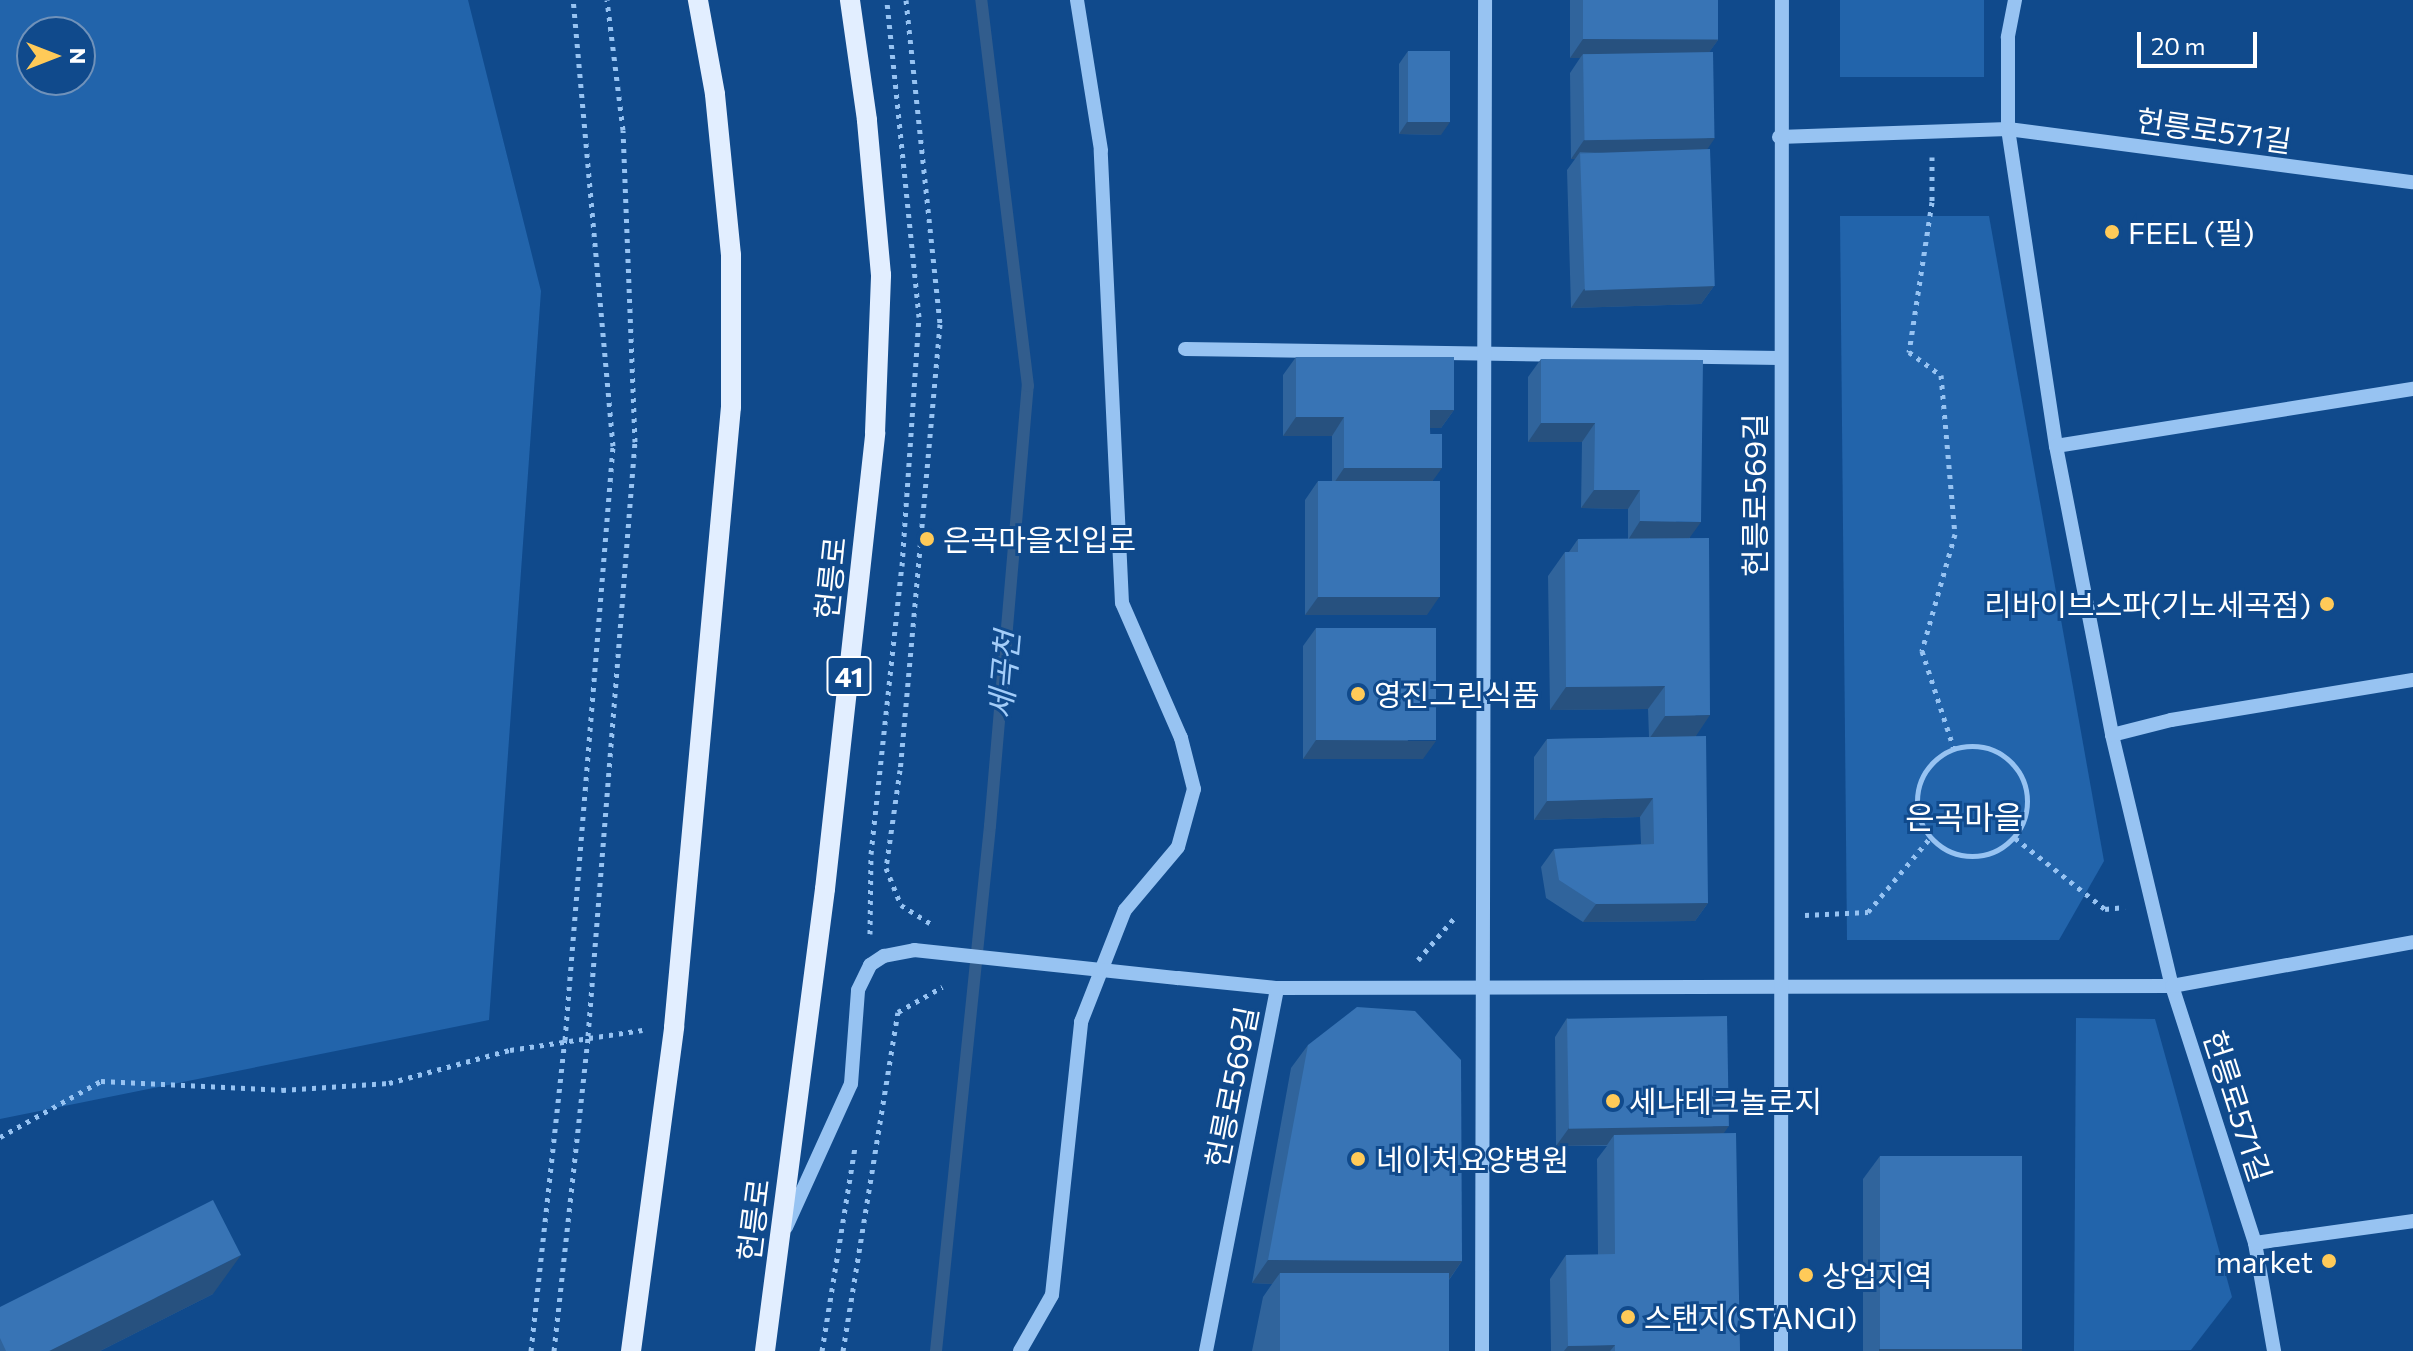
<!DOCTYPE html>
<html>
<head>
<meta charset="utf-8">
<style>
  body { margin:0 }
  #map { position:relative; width:2413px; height:1351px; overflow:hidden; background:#104a8c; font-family:Commissioner,"Noto Sans KR",sans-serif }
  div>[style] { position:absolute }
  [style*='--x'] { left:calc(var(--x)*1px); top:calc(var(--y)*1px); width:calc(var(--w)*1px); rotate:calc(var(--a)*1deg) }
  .green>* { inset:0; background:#2264ab; transform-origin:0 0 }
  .stream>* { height:12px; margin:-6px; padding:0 6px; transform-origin:6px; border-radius:6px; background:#325d8d }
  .path>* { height:5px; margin-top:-2.5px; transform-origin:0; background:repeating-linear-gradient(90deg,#97c3f2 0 4px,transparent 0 10px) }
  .path>.ring { margin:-2.5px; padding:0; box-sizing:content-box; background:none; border:5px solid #97c3f2; border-radius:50% }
  .minor>* { height:14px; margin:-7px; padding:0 7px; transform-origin:7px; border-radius:7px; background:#97c3f2 }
  .major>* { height:20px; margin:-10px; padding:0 10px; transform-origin:10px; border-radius:10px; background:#e2eeff }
  .minor-bridge>* { height:14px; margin:-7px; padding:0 7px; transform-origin:7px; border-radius:7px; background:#97c3f2 }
  .wall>* { inset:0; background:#30649c }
  .shaded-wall>* { inset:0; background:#27517f; transform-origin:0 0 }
  .building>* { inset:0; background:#3874b5; transform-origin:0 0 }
  .dots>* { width:22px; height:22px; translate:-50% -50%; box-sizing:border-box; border:4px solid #104a8c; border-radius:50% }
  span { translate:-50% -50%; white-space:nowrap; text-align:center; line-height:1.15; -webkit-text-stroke:6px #104a8c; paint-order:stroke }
  .shield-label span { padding:2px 6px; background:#104a8c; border:2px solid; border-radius:6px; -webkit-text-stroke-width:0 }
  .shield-label { font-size:28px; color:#fff; font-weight:700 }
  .street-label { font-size:30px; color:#fff }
  .poi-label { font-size:30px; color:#fff }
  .left { translate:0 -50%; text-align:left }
  .right { translate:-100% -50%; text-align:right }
  .water-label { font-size:32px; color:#a3cdf9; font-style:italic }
  .neighbourhood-label { font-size:32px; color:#fff }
  .north { position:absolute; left:16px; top:16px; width:80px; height:80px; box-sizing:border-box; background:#104a8c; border:2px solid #7092ba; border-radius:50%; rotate:90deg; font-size:22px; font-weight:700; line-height:32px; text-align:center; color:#fff }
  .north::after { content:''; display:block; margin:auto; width:28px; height:36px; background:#ffca58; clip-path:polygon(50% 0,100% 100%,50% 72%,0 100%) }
  .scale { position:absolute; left:2137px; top:32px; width:120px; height:36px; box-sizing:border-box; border:4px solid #fff; border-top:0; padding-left:10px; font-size:24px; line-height:28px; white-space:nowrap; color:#fff; -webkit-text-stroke:6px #104a8c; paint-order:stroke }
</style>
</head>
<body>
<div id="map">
  <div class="green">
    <i style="clip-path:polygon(evenodd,0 0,468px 0,541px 291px,489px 1020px,0 1119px,0 0,32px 32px,80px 32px,80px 80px,32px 80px,32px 32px)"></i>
    <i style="left:1840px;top:0;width:144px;height:77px"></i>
    <i style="clip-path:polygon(1840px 216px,1989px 216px,2104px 861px,2059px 940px,1847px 940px)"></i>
    <i style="clip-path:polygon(2076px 1018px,2155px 1019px,2232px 1297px,2191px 1350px,2074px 1351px)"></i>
  </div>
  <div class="stream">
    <i style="--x:936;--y:1351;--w:528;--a:-84.13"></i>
    <i style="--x:990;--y:826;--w:442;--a:-85.1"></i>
    <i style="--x:1028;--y:386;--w:389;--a:-96.9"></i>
  </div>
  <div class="path">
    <i style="--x:906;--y:0;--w:326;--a:84"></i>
    <i style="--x:940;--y:324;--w:448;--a:95.1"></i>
    <i style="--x:900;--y:770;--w:99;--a:98.1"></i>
    <i style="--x:886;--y:868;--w:40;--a:68"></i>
    <i style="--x:901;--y:905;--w:34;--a:32"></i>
    <i style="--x:1932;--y:157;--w:45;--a:90"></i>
    <i style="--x:1932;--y:202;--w:152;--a:98.7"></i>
    <i style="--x:1909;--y:352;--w:39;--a:36"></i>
    <i style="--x:1941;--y:375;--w:160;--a:85"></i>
    <i style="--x:1955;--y:534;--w:122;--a:105.8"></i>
    <i style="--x:1922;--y:651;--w:103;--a:71.9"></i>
    <i class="ring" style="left:1917px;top:746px;width:105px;height:105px"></i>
    <i style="--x:2015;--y:838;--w:115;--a:38.3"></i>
    <i style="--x:2105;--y:909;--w:20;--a:-6"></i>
    <i style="--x:1805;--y:915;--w:63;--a:-2.7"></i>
    <i style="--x:1868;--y:912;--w:97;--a:-50"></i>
    <i style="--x:870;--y:934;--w:80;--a:-89.3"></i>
    <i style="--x:871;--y:854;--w:290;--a:-83.9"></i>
    <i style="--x:902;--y:566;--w:250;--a:-86.1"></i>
    <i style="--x:919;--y:317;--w:319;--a:-95.8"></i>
    <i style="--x:1418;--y:960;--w:58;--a:-49.2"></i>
    <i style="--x:0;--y:1137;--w:115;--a:-29"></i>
    <i style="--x:101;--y:1081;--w:181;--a:2.8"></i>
    <i style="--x:282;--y:1090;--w:107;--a:-3.7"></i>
    <i style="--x:389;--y:1083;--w:125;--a:-15.3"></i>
    <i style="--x:510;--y:1050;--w:134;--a:-8.6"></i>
    <i style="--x:531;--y:1351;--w:313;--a:-83.8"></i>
    <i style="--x:565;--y:1040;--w:596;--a:-85.38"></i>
    <i style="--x:613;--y:446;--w:448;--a:-95.1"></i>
    <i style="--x:554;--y:1351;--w:317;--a:-83.8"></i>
    <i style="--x:588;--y:1036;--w:596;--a:-85.48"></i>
    <i style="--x:635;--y:442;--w:312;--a:-92.2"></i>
    <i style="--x:623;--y:130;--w:131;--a:-97"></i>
    <i style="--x:822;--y:1351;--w:207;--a:-80.8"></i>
    <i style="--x:843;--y:1351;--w:343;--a:-80.8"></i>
    <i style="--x:898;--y:1012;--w:51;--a:-29.6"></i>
  </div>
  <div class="minor">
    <i style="--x:2015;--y:0;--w:38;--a:101"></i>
    <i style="--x:2008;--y:37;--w:92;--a:90"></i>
    <i style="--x:2008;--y:129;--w:321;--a:81.4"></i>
    <i style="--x:2056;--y:446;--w:294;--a:79"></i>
    <i style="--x:2112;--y:735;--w:258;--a:76.6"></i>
    <i style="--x:2172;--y:986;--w:270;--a:72.1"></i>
    <i style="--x:2255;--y:1243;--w:110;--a:80"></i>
    <i style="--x:1779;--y:137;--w:229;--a:-2"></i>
    <i style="--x:2008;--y:129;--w:408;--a:7.5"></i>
    <i style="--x:1185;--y:349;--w:595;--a:0.87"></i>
    <i style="--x:2056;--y:446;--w:362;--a:-9.1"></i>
    <i style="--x:2112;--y:735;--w:61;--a:-14.3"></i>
    <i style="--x:2171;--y:720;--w:245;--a:-9.4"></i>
    <i style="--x:1178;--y:978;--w:100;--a:5.8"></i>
    <i style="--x:1277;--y:988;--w:895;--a:-0.13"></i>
    <i style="--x:2172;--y:986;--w:245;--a:-10.3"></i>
    <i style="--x:786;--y:1227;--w:157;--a:-65.6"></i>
    <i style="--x:851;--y:1084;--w:94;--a:-85.7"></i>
    <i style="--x:858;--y:990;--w:28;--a:-64"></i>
    <i style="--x:870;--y:965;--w:17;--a:-33"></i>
    <i style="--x:884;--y:956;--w:31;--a:-11"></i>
    <i style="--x:2255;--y:1243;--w:160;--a:-7.9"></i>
    <i style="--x:1020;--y:1351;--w:64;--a:-60.3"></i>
    <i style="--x:1052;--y:1295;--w:275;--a:-83.9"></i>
    <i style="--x:1081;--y:1022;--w:120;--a:-68.6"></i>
    <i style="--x:1125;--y:910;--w:82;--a:-49.9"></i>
    <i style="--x:1178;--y:847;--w:60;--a:-74.6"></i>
    <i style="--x:1194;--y:789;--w:53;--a:-104.3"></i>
    <i style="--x:1181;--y:738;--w:147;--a:-113.6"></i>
    <i style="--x:1122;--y:603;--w:453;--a:-92.7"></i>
    <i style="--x:1101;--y:150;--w:152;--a:-99.1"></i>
    <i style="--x:1206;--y:1351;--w:370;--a:-78.9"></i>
    <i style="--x:1482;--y:1351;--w:1351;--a:-89.87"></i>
    <i style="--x:1781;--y:1351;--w:1351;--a:-89.96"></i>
  </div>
  <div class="major">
    <i style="--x:631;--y:1351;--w:327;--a:-82.4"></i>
    <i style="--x:674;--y:1027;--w:623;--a:-84.75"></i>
    <i style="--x:731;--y:407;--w:152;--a:-90"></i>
    <i style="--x:731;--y:255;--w:162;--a:-95.7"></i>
    <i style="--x:715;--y:94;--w:96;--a:-100.3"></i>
    <i style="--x:765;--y:1351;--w:466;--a:-82.6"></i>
    <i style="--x:825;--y:889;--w:459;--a:-83.7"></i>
    <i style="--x:875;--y:433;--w:158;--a:-87.8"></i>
    <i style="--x:881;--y:275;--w:156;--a:-95.2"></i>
    <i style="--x:867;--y:120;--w:121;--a:-98.1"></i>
  </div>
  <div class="minor-bridge">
    <i style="--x:914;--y:950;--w:265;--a:6.1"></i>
  </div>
  <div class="wall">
    <i style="clip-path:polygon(1570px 0,1718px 0,1718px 40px,1709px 52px,1707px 149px,1714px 286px,1701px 304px,1571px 308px,1567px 170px,1575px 159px,1571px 159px,1570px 73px,1580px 58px,1570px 58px)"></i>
    <i style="clip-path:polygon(1408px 51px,1441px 135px,1399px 134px,1399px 64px)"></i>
    <i style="clip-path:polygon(1296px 357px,1454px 410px,1441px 428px,1430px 428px,1433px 481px,1427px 615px,1305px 615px,1305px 500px,1318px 481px,1332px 481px,1332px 436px,1283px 436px,1283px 375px)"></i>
    <i style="clip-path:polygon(1541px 359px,1690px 538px,1696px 736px,1708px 903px,1695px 921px,1583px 922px,1546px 898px,1541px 867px,1554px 849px,1641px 844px,1640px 817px,1534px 820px,1534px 757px,1547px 739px,1649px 737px,1648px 709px,1550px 710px,1548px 576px,1565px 552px,1569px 552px,1578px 539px,1628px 539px,1628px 509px,1581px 508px,1582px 442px,1528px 442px,1528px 377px)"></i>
    <i style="clip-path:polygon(1316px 628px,1423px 759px,1303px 759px,1303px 646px)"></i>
    <i style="clip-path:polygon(1567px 1018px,1723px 1134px,1740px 1351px,1551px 1351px,1550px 1279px,1566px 1255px,1598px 1255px,1597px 1159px,1607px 1146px,1556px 1146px,1555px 1037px)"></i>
    <i style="clip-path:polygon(1308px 1045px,1462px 1261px,1449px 1280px,1449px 1351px,1252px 1351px,1263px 1297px,1272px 1284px,1252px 1283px,1291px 1068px)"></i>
    <i style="clip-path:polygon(1880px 1156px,2022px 1349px,2021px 1351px,1863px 1351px,1863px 1179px)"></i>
    <i style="clip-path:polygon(213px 1294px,100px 1351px,0 1351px,0 1307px)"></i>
  </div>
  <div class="shaded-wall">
    <i style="clip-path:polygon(1583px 39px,1718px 40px,1705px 58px,1583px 54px,1580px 58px,1570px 58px)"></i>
    <i style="clip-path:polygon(1407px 122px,1450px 122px,1441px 135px,1399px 134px)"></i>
    <i style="clip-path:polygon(1715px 138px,1702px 157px,1580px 152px,1575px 159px,1571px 159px,1584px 140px)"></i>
    <i style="clip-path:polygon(1714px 286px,1701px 304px,1571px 308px,1584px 289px)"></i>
    <i style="clip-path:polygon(1430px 410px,1454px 410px,1441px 428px,1417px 428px)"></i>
    <i style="clip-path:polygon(1296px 417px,1344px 417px,1332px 436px,1283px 436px)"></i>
    <i style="clip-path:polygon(1541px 423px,1595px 423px,1582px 442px,1528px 442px)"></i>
    <i style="clip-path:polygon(1344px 468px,1442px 468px,1429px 486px,1332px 486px)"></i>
    <i style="clip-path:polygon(1594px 490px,1640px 490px,1628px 509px,1581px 508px)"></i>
    <i style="clip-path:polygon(1640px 521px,1701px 522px,1688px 540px,1628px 540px)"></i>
    <i style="clip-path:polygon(1440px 596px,1427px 615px,1305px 615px,1318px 597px)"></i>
    <i style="clip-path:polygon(1665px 686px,1648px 709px,1550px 710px,1566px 687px)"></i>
    <i style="clip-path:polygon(1710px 715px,1694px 739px,1649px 739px,1665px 716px)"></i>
    <i style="clip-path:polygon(1316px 740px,1436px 741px,1423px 759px,1303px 759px)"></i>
    <i style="clip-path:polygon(1653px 798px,1640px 817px,1534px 820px,1547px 801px)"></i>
    <i style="clip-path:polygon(1708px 903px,1695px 921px,1583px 922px,1596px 904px)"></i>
    <i style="clip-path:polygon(1729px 1126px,1716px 1144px,1614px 1135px,1607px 1145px,1556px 1146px,1569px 1128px)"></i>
    <i style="clip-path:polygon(241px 1255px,213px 1294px,100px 1351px,49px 1351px)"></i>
    <i style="clip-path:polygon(1268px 1260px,1462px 1261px,1445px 1285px,1280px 1273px,1272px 1284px,1252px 1283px)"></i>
    <i style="clip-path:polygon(1615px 1345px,1610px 1351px,1564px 1351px,1568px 1346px)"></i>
    <i style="left:1879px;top:1349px;width:143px;height:2px"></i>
  </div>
  <div class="building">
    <i style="left:1583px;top:0;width:135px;height:39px"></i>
    <i style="left:1408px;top:51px;width:42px;height:71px"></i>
    <i style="left:1713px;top:52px;width:86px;height:130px;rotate:89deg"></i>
    <i style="left:1710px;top:149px;width:137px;height:130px;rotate:88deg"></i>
    <i style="clip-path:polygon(1296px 357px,1454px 357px,1454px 410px,1430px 410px,1430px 434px,1442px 434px,1442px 468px,1344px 468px,1344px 417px,1296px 417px)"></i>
    <i style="clip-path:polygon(1541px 359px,1703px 360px,1701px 522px,1640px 521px,1640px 490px,1594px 490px,1595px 423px,1541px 423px)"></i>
    <i style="left:1318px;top:481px;width:122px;height:116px"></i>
    <i style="clip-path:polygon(1709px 538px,1710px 715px,1665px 716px,1665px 686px,1566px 687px,1565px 552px,1578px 552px,1578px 539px)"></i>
    <i style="left:1316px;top:628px;width:120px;height:112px"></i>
    <i style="clip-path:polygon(1706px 736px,1708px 903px,1596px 904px,1559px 880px,1554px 849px,1654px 844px,1653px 798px,1547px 801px,1547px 739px)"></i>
    <i style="clip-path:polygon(1357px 1007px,1415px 1011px,1461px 1060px,1462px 1261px,1268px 1260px,1308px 1045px)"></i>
    <i style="left:1727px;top:1016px;width:110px;height:160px;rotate:89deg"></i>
    <i style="clip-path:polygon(1736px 1133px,1740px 1351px,1615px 1351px,1615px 1345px,1568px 1346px,1566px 1255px,1615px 1254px,1614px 1135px)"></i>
    <i style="left:1880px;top:1156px;width:142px;height:193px"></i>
    <i style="clip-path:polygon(213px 1200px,241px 1255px,49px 1351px,6px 1351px,0 1338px,0 1307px)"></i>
    <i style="left:1280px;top:1273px;width:169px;height:80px"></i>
  </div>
  <div class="dots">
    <i style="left:2112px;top:232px;background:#ffca58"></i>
    <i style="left:927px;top:539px;background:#ffca58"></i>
    <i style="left:2327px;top:604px;background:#ffca58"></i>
    <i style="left:1358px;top:694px;background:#ffca58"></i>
    <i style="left:1613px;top:1101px;background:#ffca58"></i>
    <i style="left:1358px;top:1159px;background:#ffca58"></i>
    <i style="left:2329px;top:1261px;background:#ffca58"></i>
    <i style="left:1806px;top:1275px;background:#ffca58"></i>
    <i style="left:1628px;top:1317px;background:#ffca58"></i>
  </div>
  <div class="shield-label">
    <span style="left:849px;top:676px">41</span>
  </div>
  <div class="street-label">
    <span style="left:2214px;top:130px;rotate:8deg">헌릉로571길</span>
    <span style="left:1754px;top:495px;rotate:-90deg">헌릉로569길</span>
    <span style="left:830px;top:578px;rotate:-84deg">헌릉로</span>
    <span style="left:1231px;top:1087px;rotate:-79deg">헌릉로569길</span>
    <span style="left:2238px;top:1106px;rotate:72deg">헌릉로571길</span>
    <span style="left:753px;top:1220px;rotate:-83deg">헌릉로</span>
  </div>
  <div class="poi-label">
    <span class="left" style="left:2128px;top:232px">FEEL (필)</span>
    <span class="left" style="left:943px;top:539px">은곡마을진입로</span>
    <span class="right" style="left:2311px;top:604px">리바이브스파(기노세곡점)</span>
    <span class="left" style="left:1374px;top:694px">영진그린식품</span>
    <span class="left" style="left:1629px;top:1101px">세나테크놀로지</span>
    <span class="left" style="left:1376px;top:1159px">네이처요양병원</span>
    <span class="right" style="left:2313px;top:1261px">market</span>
    <span class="left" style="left:1822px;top:1275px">상업지역</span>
    <span class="left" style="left:1644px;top:1317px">스탠지(STANGI)</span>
  </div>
  <div class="water-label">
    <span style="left:1003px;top:675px;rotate:-85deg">세곡천</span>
  </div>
  <div class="neighbourhood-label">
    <span style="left:1964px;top:816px">은곡마을</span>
  </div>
  <div class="north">N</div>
  <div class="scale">20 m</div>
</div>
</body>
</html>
